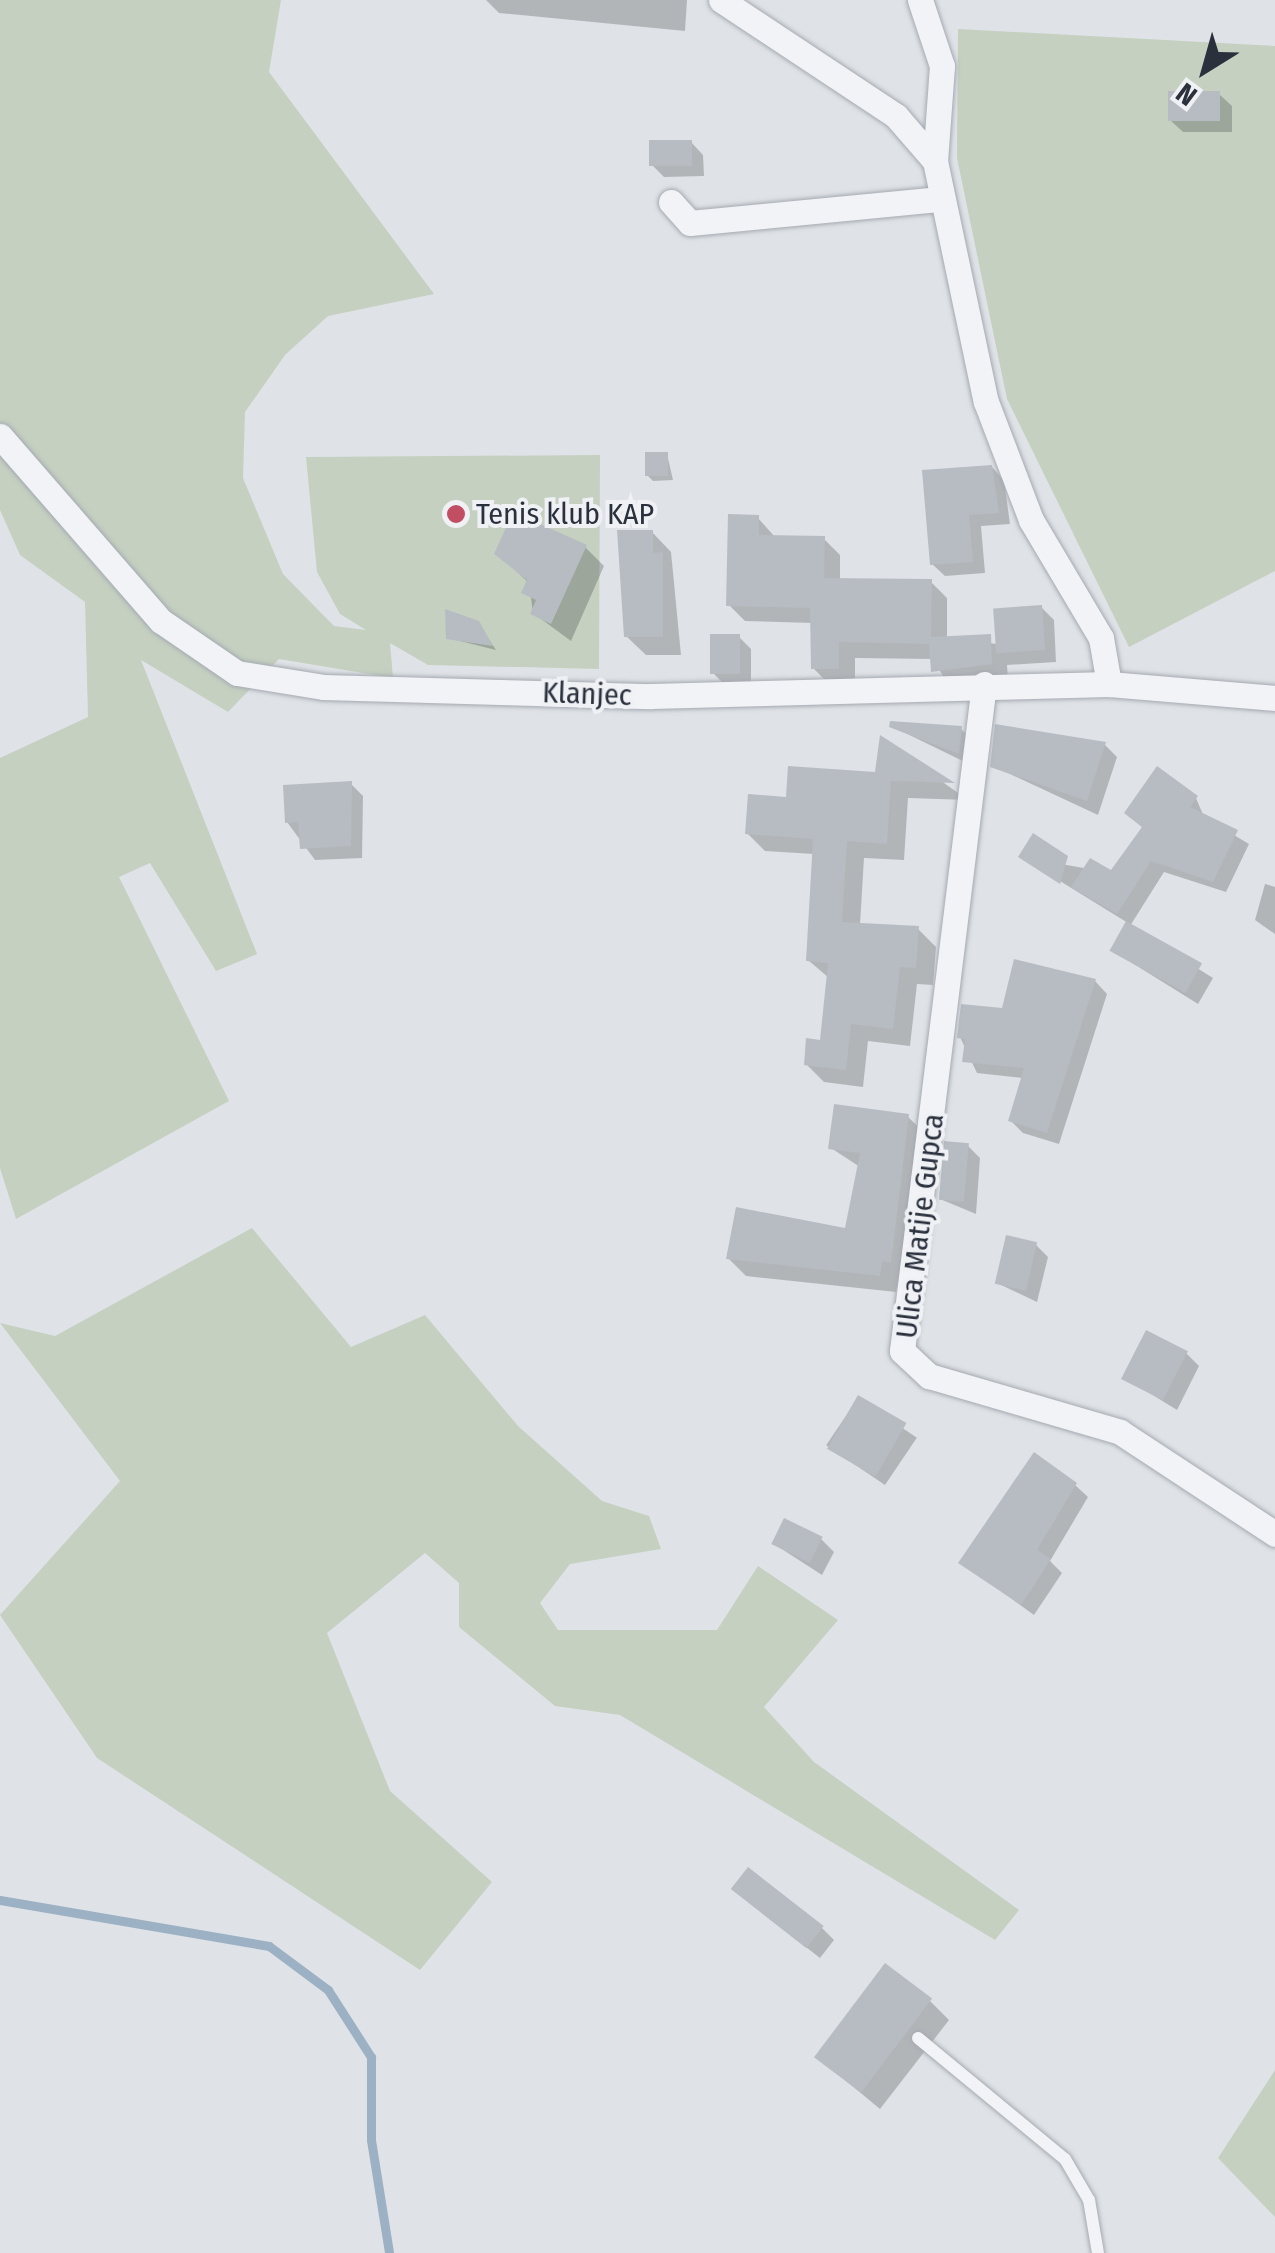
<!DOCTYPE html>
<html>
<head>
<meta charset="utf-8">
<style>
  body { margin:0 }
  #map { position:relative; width:1275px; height:2253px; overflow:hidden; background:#dfe3e7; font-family:"Fira Sans Condensed",sans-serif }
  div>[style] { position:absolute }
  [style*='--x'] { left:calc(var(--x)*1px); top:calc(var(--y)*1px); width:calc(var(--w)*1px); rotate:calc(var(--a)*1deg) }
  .green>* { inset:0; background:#c5d0c1 }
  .shadow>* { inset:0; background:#0003; transform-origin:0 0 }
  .stream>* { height:9px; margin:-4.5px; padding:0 4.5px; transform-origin:4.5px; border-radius:4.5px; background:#9db1c4 }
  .building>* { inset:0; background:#b7bcc3; transform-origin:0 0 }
  .roads { filter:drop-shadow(0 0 2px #a5aab1) drop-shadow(0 0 2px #a5aab1) }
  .service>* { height:12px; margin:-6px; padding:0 6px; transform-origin:6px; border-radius:6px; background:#f2f3f6 }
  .minor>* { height:25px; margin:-12.5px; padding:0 12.5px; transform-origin:12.5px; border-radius:12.5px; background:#f2f3f6 }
  .dots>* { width:28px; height:28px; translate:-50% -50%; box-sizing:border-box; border:5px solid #eff1f5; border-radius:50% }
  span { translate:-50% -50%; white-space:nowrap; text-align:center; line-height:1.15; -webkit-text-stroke:8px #eff1f5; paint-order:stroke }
  .poi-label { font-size:30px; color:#2a313d }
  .left { translate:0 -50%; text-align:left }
  .street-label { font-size:30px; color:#2a313d }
  .north { position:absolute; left:1155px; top:20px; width:100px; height:100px; -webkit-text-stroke:8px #eff1f5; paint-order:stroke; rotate:217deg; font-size:28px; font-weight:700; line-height:40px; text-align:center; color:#2a313d }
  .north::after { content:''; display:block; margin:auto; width:35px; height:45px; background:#2a313d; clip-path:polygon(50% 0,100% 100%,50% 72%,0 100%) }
</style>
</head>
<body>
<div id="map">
  <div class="green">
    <i style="clip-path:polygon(0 0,281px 0,269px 72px,434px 294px,328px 316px,285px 355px,245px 412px,243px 478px,283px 574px,334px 626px,366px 630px,340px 614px,317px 572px,306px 457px,600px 455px,599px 669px,428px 665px,390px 643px,393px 678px,279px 659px,228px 712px,141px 660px,257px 954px,216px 971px,150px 863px,119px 877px,229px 1101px,16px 1219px,0 1168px,0 758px,88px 717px,85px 602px,20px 555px,0 510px)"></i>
    <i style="clip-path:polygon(958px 29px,1275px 46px,1275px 571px,1129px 647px,1007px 399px,957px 158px)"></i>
    <i style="clip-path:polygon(252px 1228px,351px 1347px,425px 1315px,518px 1426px,602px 1501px,649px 1516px,661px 1549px,570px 1564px,540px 1603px,558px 1630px,717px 1630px,758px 1566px,838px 1620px,764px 1707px,814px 1762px,1019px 1910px,995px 1940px,620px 1715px,555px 1706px,459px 1627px,459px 1583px,425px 1553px,327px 1633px,390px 1791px,492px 1882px,420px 1970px,97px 1758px,0 1615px,120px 1481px,0 1323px,55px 1336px)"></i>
    <i style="clip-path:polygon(1275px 2070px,1275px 2217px,1218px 2158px)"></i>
  </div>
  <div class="shadow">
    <i style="clip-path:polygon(486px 0,687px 0,685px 31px,499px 13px)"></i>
    <i style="clip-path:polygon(1219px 94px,1232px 106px,1232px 132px,1183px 132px,1170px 120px)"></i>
    <i style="clip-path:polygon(691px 142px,703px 155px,704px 176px,664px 177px,652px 165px)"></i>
    <i style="clip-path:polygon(667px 454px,673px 480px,653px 481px,647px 475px)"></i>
    <i style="clip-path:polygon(992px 467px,1004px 480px,1010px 524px,981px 526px,985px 573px,945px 576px,932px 564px)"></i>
    <i style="clip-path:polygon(758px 518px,775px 537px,824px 539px,840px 555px,840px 580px,931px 582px,947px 598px,947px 638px,997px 644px,1041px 607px,1054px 620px,1056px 662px,1007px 665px,1008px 679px,950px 688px,933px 659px,855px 658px,855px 684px,830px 685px,813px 668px,813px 623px,745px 621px,729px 605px)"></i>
    <i style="clip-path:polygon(652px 532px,671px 552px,681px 655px,646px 655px,626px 636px)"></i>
    <i style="clip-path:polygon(585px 547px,604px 566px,571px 641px,533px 613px,529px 583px,497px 553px)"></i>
    <i style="clip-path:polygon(478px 623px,496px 650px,448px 638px)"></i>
    <i style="clip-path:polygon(739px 637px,751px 649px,751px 685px,726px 686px,713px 673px)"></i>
    <i style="clip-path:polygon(891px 726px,961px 729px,974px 741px,971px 765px)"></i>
    <i style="clip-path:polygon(882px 739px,968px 800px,908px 798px,904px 860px,864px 858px,860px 925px,918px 929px,936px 947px,933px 985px,917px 984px,910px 1046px,868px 1041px,863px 1087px,824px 1082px,806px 1064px,822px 1042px,829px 978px,808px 960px,814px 854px,765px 851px,747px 833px,788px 800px,877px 775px)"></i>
    <i style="clip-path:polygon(1104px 744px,1117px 757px,1098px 815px,993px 766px)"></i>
    <i style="clip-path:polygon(351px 784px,363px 796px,362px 858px,315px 860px,287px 822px)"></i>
    <i style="clip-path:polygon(1196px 798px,1204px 817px,1249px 844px,1226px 892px,1164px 872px,1130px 926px,1213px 978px,1198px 1004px,1113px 951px,1128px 923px,1021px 857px,1112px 873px,1144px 829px,1127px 813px)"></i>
    <i style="clip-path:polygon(1265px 884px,1275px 887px,1275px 934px,1255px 920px)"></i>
    <i style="clip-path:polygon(1095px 981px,1107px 994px,1059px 1144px,1023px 1133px,1011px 1121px,1023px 1078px,977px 1073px,960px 1037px,1004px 1011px)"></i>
    <i style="clip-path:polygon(908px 1117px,926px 1134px,896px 1292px,746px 1276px,728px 1258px,847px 1231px,860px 1167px,831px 1148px)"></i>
    <i style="clip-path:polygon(968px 1146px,980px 1158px,976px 1214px,940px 1199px)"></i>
    <i style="clip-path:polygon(1036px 1245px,1048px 1257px,1037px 1302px,997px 1283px)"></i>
    <i style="clip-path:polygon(1186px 1353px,1199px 1366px,1177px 1410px,1125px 1378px)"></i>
    <i style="left:858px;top:1398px;width:71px;height:57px;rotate:34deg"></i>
    <i style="clip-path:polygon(1075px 1485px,1088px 1497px,1050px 1561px,1062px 1573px,1034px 1615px,961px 1562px)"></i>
    <i style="clip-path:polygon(821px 1539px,834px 1552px,822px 1575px,774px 1544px)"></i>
    <i style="clip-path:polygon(747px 1901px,822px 1928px,834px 1940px,820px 1958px)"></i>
    <i style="clip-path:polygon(930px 2001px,949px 2020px,880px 2109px,816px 2056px)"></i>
  </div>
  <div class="stream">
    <i style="--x:0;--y:1900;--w:273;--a:9.7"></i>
    <i style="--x:269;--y:1946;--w:74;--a:36.7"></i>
    <i style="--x:328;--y:1990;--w:80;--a:57.3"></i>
    <i style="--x:371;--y:2057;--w:83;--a:90"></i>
    <i style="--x:371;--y:2140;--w:114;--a:80.9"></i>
  </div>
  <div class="building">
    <i style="left:1168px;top:91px;width:52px;height:30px"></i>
    <i style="left:649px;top:140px;width:43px;height:26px"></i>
    <i style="left:645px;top:452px;width:23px;height:24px"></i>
    <i style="clip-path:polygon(992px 465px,999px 513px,969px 515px,973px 562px,930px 565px,922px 470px)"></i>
    <i style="clip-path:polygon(513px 512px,587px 545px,551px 624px,530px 614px,536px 600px,521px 593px,527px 580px,494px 554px)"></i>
    <i style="clip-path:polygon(728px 514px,759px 515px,759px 535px,825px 536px,824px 578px,932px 579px,931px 637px,991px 634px,992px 664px,931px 672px,929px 644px,839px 642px,839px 669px,811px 669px,810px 608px,726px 606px)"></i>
    <i style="clip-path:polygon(617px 530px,653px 530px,653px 553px,663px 552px,663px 637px,624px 637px)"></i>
    <i style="left:1042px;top:605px;width:45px;height:49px;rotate:86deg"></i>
    <i style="clip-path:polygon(445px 609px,479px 621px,493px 646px,446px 639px)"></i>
    <i style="left:740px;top:634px;width:40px;height:30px;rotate:90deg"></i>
    <i style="clip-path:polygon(890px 721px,962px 726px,959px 754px,889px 727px)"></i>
    <i style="clip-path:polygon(995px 724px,1106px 742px,1087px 801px,990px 767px)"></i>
    <i style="clip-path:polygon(880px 735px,955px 783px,891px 781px,887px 844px,847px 841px,842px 922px,919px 926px,916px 968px,900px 967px,893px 1029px,851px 1024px,846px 1070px,804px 1065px,806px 1038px,820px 1040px,828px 963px,806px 961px,813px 839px,745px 834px,748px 794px,786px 797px,788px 766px,875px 772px)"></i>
    <i style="clip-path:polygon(1157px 766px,1198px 796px,1190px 807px,1238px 830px,1213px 882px,1151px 861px,1117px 914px,1071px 887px,1090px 858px,1111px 870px,1142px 827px,1124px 813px)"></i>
    <i style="clip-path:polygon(352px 781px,351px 846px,300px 849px,298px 822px,285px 823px,283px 785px)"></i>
    <i style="clip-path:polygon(1033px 833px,1068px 856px,1060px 884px,1018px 857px)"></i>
    <i style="left:1126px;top:921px;width:87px;height:34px;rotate:29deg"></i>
    <i style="clip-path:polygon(1014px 959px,1096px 979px,1047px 1133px,1008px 1121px,1024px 1068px,962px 1062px,965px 1039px,957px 1038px,961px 1004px,1002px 1008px)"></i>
    <i style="clip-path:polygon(834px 1104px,909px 1114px,891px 1263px,882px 1261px,880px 1276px,726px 1259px,736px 1207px,845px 1228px,860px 1153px,828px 1149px)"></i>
    <i style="left:944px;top:1141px;width:25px;height:59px;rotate:5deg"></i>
    <i style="left:1006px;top:1235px;width:32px;height:50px;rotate:13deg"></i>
    <i style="left:1146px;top:1330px;width:47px;height:55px;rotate:27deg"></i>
    <i style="left:858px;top:1395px;width:56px;height:62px;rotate:30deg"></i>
    <i style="clip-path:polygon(1034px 1452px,1077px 1483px,1037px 1550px,1051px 1559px,1021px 1605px,958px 1563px)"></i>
    <i style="left:784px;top:1518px;width:43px;height:29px;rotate:26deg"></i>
    <i style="left:748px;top:1867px;width:96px;height:28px;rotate:38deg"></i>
    <i style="left:885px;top:1963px;width:59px;height:118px;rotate:37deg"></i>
  </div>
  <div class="roads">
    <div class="service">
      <i style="--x:918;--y:2038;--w:190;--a:39.5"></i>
      <i style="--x:1065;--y:2159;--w:48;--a:59.7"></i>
      <i style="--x:1089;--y:2200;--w:54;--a:80.4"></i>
    </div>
    <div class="minor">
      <i style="--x:721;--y:0;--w:210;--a:33.5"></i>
      <i style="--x:896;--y:116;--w:60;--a:49.1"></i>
      <i style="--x:935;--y:161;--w:246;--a:78.1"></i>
      <i style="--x:986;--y:402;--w:126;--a:69.1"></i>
      <i style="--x:1031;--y:520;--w:137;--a:59.3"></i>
      <i style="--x:1101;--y:638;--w:47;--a:80.1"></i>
      <i style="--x:920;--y:0;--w:70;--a:71.6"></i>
      <i style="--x:942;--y:66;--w:95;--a:94.2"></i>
      <i style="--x:671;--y:202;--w:28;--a:48"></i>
      <i style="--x:690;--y:223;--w:252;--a:-5.5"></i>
      <i style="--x:0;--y:436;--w:245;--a:49"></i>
      <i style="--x:161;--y:621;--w:92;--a:34.4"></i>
      <i style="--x:237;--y:673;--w:87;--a:9.2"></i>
      <i style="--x:323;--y:687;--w:328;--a:1.6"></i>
      <i style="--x:651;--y:696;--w:458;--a:-1.5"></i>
      <i style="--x:1109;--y:684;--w:167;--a:4.8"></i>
      <i style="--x:984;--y:684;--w:672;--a:97.01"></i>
      <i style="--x:902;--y:1351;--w:37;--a:43"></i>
      <i style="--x:929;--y:1376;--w:199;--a:16.3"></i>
      <i style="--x:1120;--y:1432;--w:186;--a:33.3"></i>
    </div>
  </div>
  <div class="dots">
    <i style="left:456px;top:514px;background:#c24e64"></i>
  </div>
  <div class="poi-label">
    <span class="left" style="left:476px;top:514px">Tenis klub KAP</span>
  </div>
  <div class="street-label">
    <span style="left:587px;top:694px;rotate:2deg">Klanjec</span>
    <span style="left:920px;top:1226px;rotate:-83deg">Ulica Matije Gupca</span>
  </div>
  <div class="north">N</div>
</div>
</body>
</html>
